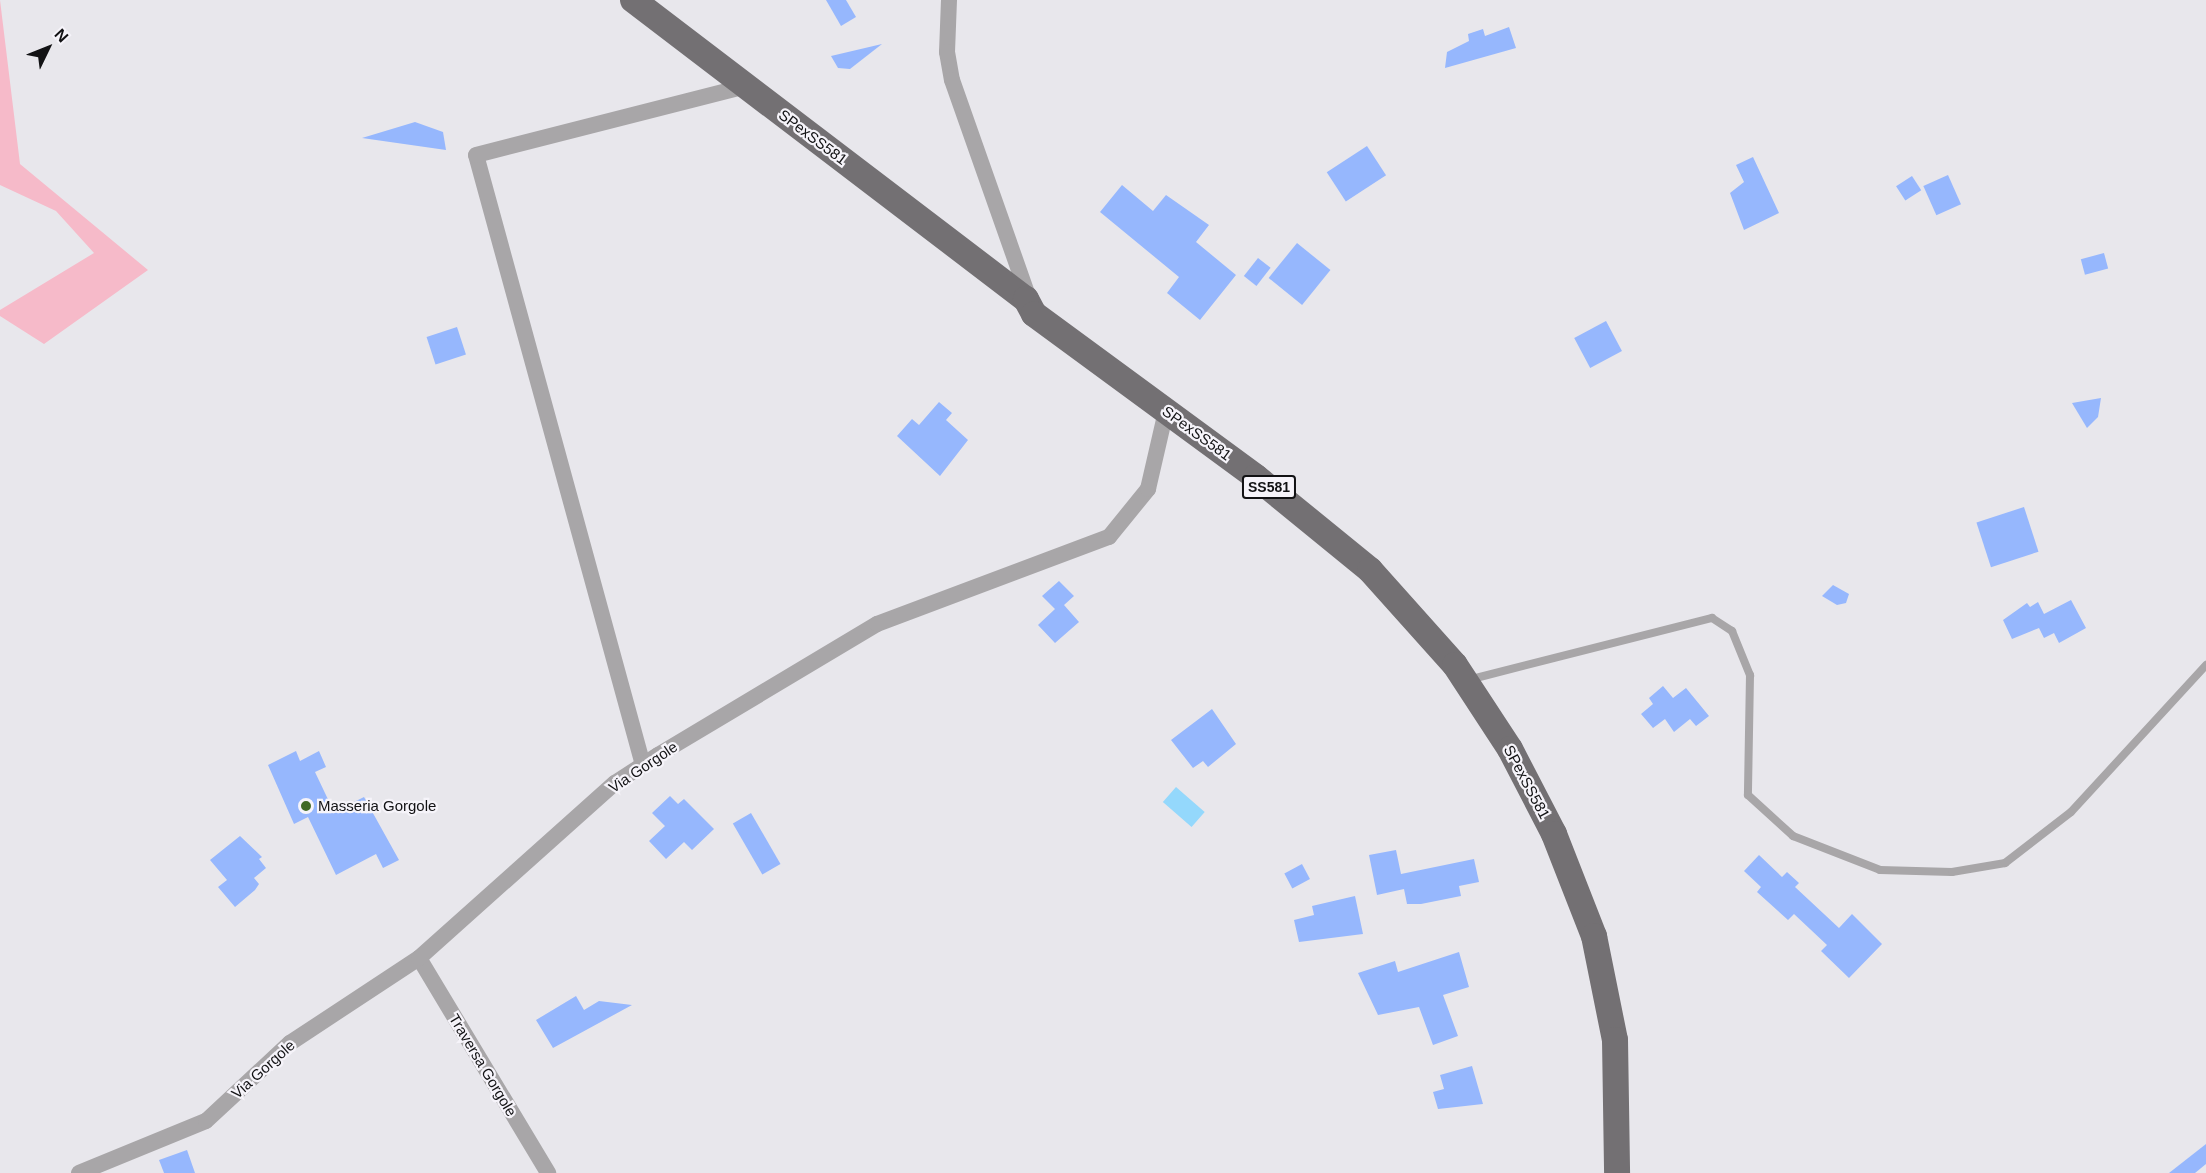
<!DOCTYPE html>
<html>
<head>
<meta charset="utf-8">
<style>
  body { margin:0 }
  #map { position:relative; width:2206px; height:1173px; overflow:hidden; background:#e8e7ec; font-family:Arial,sans-serif }
  div>[style] { position:absolute }
  [style*='--x'] { left:calc(var(--x)*1px); top:calc(var(--y)*1px); width:calc(var(--w)*1px); rotate:calc(var(--a)*1deg) }
  .green>* { inset:0; background:#f6bac9 }
  .water>* { inset:0; background:#94d8fc; transform-origin:0 0 }
  .building>* { inset:0; background:#96b7fd; transform-origin:0 0 }
  .lane>* { height:8px; margin:-4px; padding:0 4px; transform-origin:4px; border-radius:4px; background:#a8a6a8 }
  .street>* { height:16px; margin:-8px; padding:0 8px; transform-origin:8px; border-radius:8px; background:#a8a6a8 }
  .primary>* { height:26px; margin:-13px; padding:0 13px; transform-origin:13px; border-radius:13px; background:#737073 }
  .dots>* { width:16px; height:16px; translate:-50% -50%; box-sizing:border-box; border:3px solid #f6f4fa; border-radius:50% }
  span { translate:-50% -50%; white-space:nowrap; text-align:center; line-height:1.15; -webkit-text-stroke:4.5px #f6f4fa; paint-order:stroke }
  .shield-label span { padding:2px 4px; background:#f6f4fa; border:2px solid; border-radius:4px; -webkit-text-stroke-width:0 }
  .shield-label { font-size:14px; color:#121214; font-weight:700 }
  .street-label { font-size:15px; color:#121214 }
  .poi-label { font-size:15px; color:#121214 }
  .left { translate:0 -50%; text-align:left }
  .north { position:absolute; left:18px; top:18px; width:60px; height:60px; -webkit-text-stroke:4px #f6f4fa; paint-order:stroke; rotate:47deg; font-size:16px; font-weight:700; line-height:24px; text-align:center; color:#121214 }
  .north::after { content:''; display:block; margin:auto; width:21px; height:27px; background:#121214; clip-path:polygon(50% 0,100% 100%,50% 72%,0 100%) }
</style>
</head>
<body>
<div id="map">
  <div class="green">
    <i style="clip-path:polygon(0 0,20px 164px,148px 270px,44px 344px,0 316px,0 310px,94px 253px,56px 211px,0 185px)"></i>
  </div>
  <div class="water">
    <i style="left:1176px;top:787px;width:38px;height:20px;rotate:41deg"></i>
  </div>
  <div class="building">
    <i style="clip-path:polygon(826px 0,846px 0,856px 17px,841px 26px)"></i>
    <i style="clip-path:polygon(1509px 27px,1516px 48px,1445px 68px,1447px 52px,1469px 41px,1468px 34px,1483px 29px,1485px 36px)"></i>
    <i style="clip-path:polygon(882px 44px,850px 69px,838px 68px,831px 56px)"></i>
    <i style="clip-path:polygon(415px 122px,443px 132px,446px 150px,362px 138px)"></i>
    <i style="left:1367px;top:146px;width:35px;height:48px;rotate:57deg"></i>
    <i style="clip-path:polygon(1753px 157px,1779px 213px,1744px 230px,1730px 193px,1744px 182px,1736px 165px)"></i>
    <i style="left:1948px;top:175px;width:32px;height:27px;rotate:66deg"></i>
    <i style="left:1912px;top:176px;width:17px;height:19px;rotate:57deg"></i>
    <i style="clip-path:polygon(1122px 185px,1153px 211px,1166px 195px,1209px 225px,1196px 242px,1236px 275px,1200px 320px,1167px 293px,1179px 277px,1100px 212px)"></i>
    <i style="left:1297px;top:243px;width:43px;height:45px;rotate:39deg"></i>
    <i style="left:2104px;top:253px;width:16px;height:24px;rotate:75deg"></i>
    <i style="left:1258px;top:258px;width:16px;height:23px;rotate:38deg"></i>
    <i style="left:1606px;top:321px;width:34px;height:36px;rotate:62deg"></i>
    <i style="left:457px;top:327px;width:29px;height:32px;rotate:72deg"></i>
    <i style="clip-path:polygon(2101px 398px,2098px 417px,2087px 428px,2072px 403px)"></i>
    <i style="clip-path:polygon(939px 402px,952px 413px,946px 420px,968px 440px,940px 476px,897px 436px,912px 419px,919px 425px)"></i>
    <i style="left:2024px;top:507px;width:47px;height:50px;rotate:72deg"></i>
    <i style="clip-path:polygon(1059px 581px,1074px 596px,1064px 605px,1079px 622px,1055px 643px,1038px 625px,1055px 609px,1042px 596px)"></i>
    <i style="clip-path:polygon(1833px 585px,1849px 594px,1846px 603px,1837px 605px,1822px 596px)"></i>
    <i style="clip-path:polygon(2071px 600px,2086px 628px,2059px 643px,2054px 633px,2044px 638px,2039px 628px,2012px 639px,2003px 620px,2027px 603px,2030px 607px,2038px 602px,2044px 614px)"></i>
    <i style="clip-path:polygon(1663px 686px,1673px 698px,1686px 688px,1709px 716px,1696px 726px,1690px 719px,1674px 732px,1665px 719px,1653px 728px,1641px 714px,1653px 704px,1649px 698px)"></i>
    <i style="clip-path:polygon(1212px 709px,1236px 744px,1208px 767px,1203px 761px,1193px 768px,1171px 740px)"></i>
    <i style="clip-path:polygon(296px 751px,300px 761px,319px 751px,326px 767px,315px 772px,334px 812px,364px 797px,399px 860px,383px 868px,376px 854px,336px 875px,308px 817px,294px 824px,268px 765px)"></i>
    <i style="clip-path:polygon(670px 796px,678px 804px,684px 799px,714px 829px,692px 850px,684px 842px,666px 859px,649px 841px,665px 826px,652px 813px)"></i>
    <i style="left:751px;top:813px;width:59px;height:21px;rotate:60deg"></i>
    <i style="clip-path:polygon(240px 836px,262px 857px,259px 859px,266px 868px,254px 878px,259px 884px,255px 890px,235px 907px,218px 887px,227px 880px,210px 860px)"></i>
    <i style="clip-path:polygon(1396px 850px,1401px 874px,1474px 859px,1479px 882px,1459px 886px,1461px 896px,1421px 904px,1407px 904px,1404px 889px,1377px 895px,1369px 855px)"></i>
    <i style="clip-path:polygon(1759px 855px,1782px 877px,1787px 872px,1799px 883px,1795px 887px,1839px 928px,1852px 914px,1882px 944px,1849px 978px,1821px 951px,1827px 945px,1794px 914px,1788px 920px,1757px 892px,1761px 887px,1744px 871px)"></i>
    <i style="left:1302px;top:864px;width:17px;height:20px;rotate:62deg"></i>
    <i style="clip-path:polygon(1355px 896px,1363px 934px,1299px 942px,1294px 920px,1314px 915px,1312px 906px)"></i>
    <i style="clip-path:polygon(1459px 952px,1469px 987px,1443px 995px,1458px 1036px,1433px 1045px,1419px 1007px,1378px 1015px,1358px 973px,1395px 961px,1398px 972px)"></i>
    <i style="clip-path:polygon(576px 996px,584px 1010px,599px 1001px,632px 1005px,553px 1048px,536px 1020px)"></i>
    <i style="clip-path:polygon(1472px 1066px,1483px 1104px,1438px 1109px,1433px 1092px,1444px 1089px,1440px 1075px)"></i>
    <i style="clip-path:polygon(2206px 1144px,2206px 1164px,2195px 1173px,2169px 1173px)"></i>
    <i style="clip-path:polygon(187px 1150px,195px 1173px,164px 1173px,159px 1160px)"></i>
  </div>
  <div class="lane">
    <i style="--x:1468;--y:680;--w:252;--a:-14.3"></i>
    <i style="--x:1712;--y:618;--w:24;--a:33"></i>
    <i style="--x:1732;--y:631;--w:48;--a:67.8"></i>
    <i style="--x:1750;--y:675;--w:120;--a:91"></i>
    <i style="--x:1748;--y:795;--w:61;--a:42.3"></i>
    <i style="--x:1793;--y:836;--w:93;--a:21.3"></i>
    <i style="--x:1880;--y:870;--w:72;--a:1.6"></i>
    <i style="--x:1952;--y:872;--w:54;--a:-9.6"></i>
    <i style="--x:2005;--y:863;--w:83;--a:-37.7"></i>
    <i style="--x:2071;--y:812;--w:200;--a:-47.4"></i>
  </div>
  <div class="street">
    <i style="--x:949;--y:0;--w:52;--a:92.2"></i>
    <i style="--x:947;--y:52;--w:28;--a:80"></i>
    <i style="--x:952;--y:80;--w:232;--a:70.6"></i>
    <i style="--x:643;--y:765;--w:632;--a:-105.31"></i>
    <i style="--x:476;--y:155;--w:279;--a:-14.3"></i>
    <i style="--x:419;--y:958;--w:251;--a:59"></i>
    <i style="--x:79;--y:1173;--w:137;--a:-22.3"></i>
    <i style="--x:206;--y:1121;--w:115;--a:-42.9"></i>
    <i style="--x:290;--y:1043;--w:154;--a:-33.4"></i>
    <i style="--x:419;--y:958;--w:263;--a:-41.8"></i>
    <i style="--x:615;--y:783;--w:51;--a:-33.1"></i>
    <i style="--x:658;--y:755;--w:255;--a:-30.9"></i>
    <i style="--x:877;--y:624;--w:248;--a:-20.6"></i>
    <i style="--x:1109;--y:537;--w:62;--a:-50.9"></i>
    <i style="--x:1148;--y:489;--w:80;--a:-77"></i>
  </div>
  <div class="primary">
    <i style="--x:633;--y:0;--w:494;--a:37.3"></i>
    <i style="--x:1026;--y:299;--w:17;--a:62"></i>
    <i style="--x:1034;--y:314;--w:275;--a:36.3"></i>
    <i style="--x:1256;--y:477;--w:147;--a:39.2"></i>
    <i style="--x:1370;--y:570;--w:127;--a:48.2"></i>
    <i style="--x:1455;--y:665;--w:100;--a:56.8"></i>
    <i style="--x:1510;--y:749;--w:96;--a:62.6"></i>
    <i style="--x:1554;--y:834;--w:110;--a:68.6"></i>
    <i style="--x:1594;--y:936;--w:106;--a:78.6"></i>
    <i style="--x:1615;--y:1040;--w:133;--a:89.1"></i>
  </div>
  <div class="dots">
    <i style="left:306px;top:806px;background:#416a26"></i>
  </div>
  <div class="shield-label">
    <span style="left:1269px;top:487px">SS581</span>
  </div>
  <div class="street-label">
    <span style="left:813px;top:137px;rotate:37deg">SPexSS581</span>
    <span style="left:1197px;top:433px;rotate:36deg">SPexSS581</span>
    <span style="left:643px;top:767px;rotate:-34deg">Via Gorgole</span>
    <span style="left:1527px;top:782px;rotate:62deg">SPexSS581</span>
    <span style="left:483px;top:1065px;rotate:59deg">Traversa Gorgole</span>
    <span style="left:263px;top:1069px;rotate:-42deg">Via Gorgole</span>
  </div>
  <div class="poi-label">
    <span class="left" style="left:318px;top:806px">Masseria Gorgole</span>
  </div>
  <div class="north">N</div>
</div>
</body>
</html>
